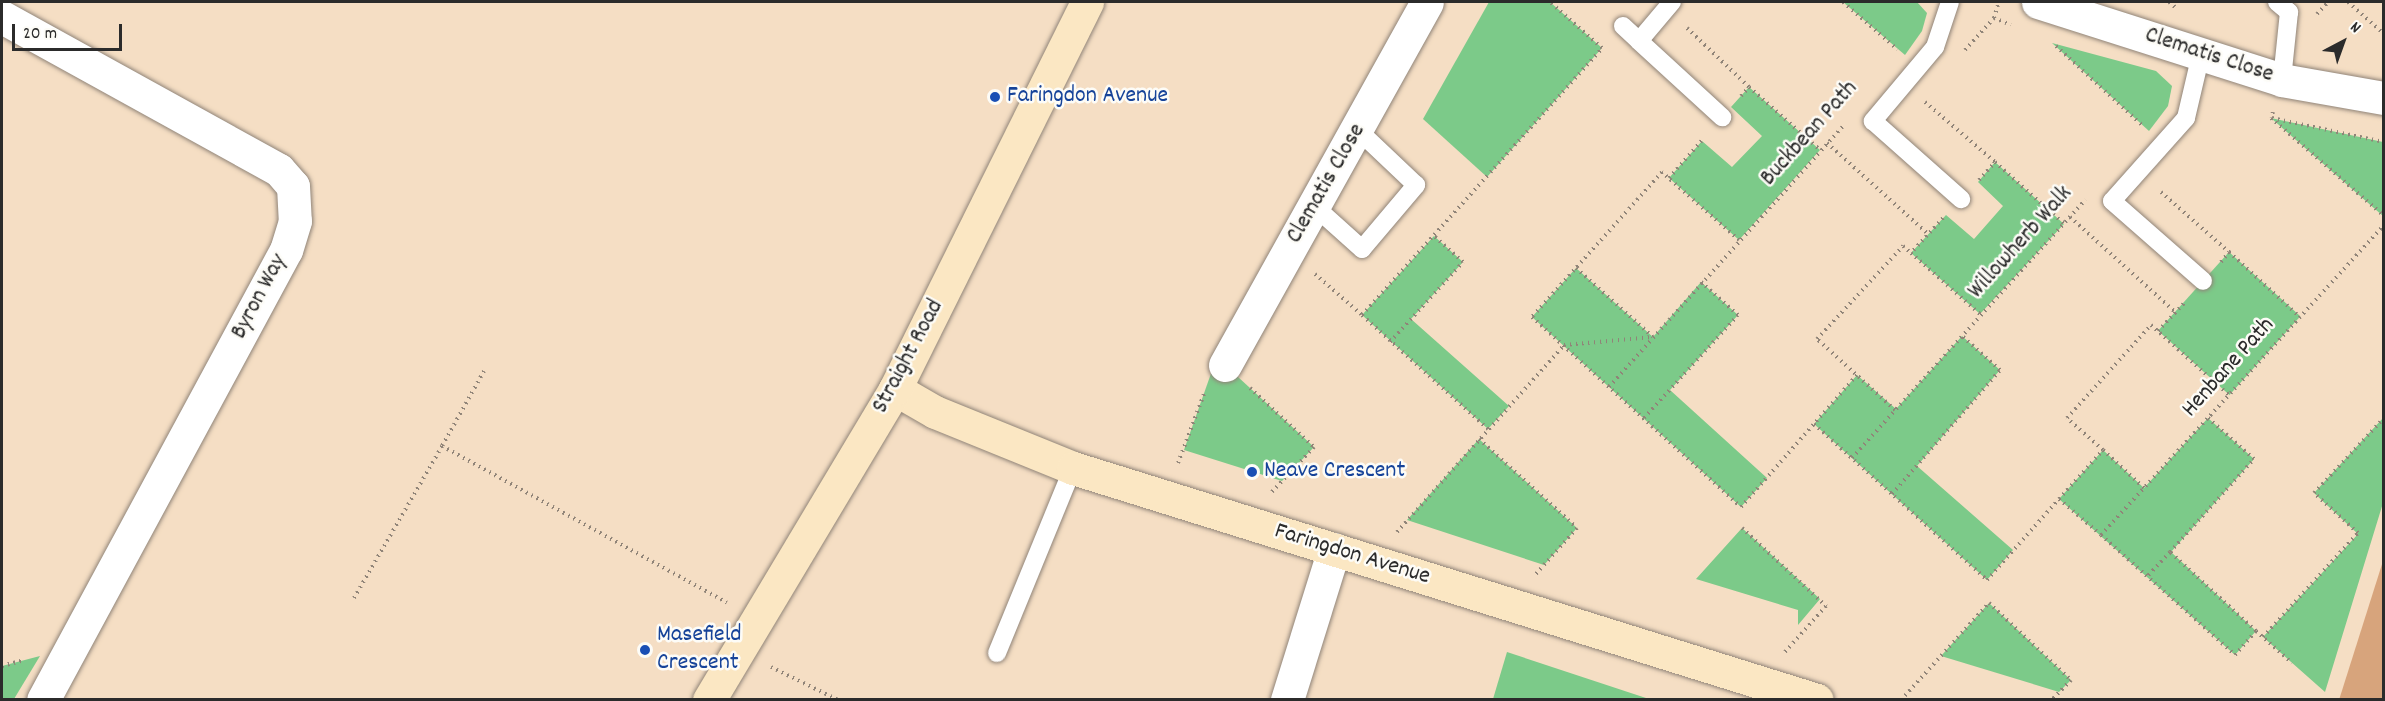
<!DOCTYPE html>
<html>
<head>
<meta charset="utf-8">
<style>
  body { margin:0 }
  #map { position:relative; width:2385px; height:701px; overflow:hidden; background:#f5dec4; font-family:Dekko,sans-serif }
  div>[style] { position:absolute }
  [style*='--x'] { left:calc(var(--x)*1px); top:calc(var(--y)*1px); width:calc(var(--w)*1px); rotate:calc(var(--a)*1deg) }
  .green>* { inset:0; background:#7cca89; transform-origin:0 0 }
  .building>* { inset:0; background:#d7a47c }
  .path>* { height:4px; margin-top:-2px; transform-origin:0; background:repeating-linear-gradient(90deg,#908478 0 1.5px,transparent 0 6px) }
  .roads { filter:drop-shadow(0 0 2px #908478) drop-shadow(0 0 2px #908478) }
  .lane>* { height:18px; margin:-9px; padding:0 9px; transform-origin:9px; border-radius:9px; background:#fff }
  .street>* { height:33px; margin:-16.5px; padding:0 16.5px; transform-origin:16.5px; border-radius:16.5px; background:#fff }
  .secondary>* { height:33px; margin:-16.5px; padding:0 16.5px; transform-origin:16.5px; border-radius:16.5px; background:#fbe7c3 }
  .dots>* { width:16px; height:16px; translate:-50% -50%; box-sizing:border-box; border:3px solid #fdfcf7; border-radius:50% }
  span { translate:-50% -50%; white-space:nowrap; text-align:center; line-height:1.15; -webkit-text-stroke:5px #fdfcf7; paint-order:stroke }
  .street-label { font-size:24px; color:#2b2b2b }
  .transit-label { font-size:24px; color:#164399 }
  .left { translate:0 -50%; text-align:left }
  .frame { position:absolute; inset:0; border:3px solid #2b2b2b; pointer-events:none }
  .north { position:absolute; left:2313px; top:12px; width:60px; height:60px; -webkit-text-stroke:4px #fdfcf7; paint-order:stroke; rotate:41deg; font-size:16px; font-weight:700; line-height:24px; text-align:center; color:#2b2b2b }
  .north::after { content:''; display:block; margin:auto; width:21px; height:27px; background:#2b2b2b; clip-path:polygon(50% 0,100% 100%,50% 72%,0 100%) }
  .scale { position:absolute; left:12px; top:24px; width:110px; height:27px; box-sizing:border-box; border:3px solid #2b2b2b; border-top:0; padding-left:8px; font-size:18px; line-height:21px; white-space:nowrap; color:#2b2b2b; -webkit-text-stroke:4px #fdfcf7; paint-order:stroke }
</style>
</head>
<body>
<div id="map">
  <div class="green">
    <i style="clip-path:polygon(1489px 2px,1550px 2px,1602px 48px,1487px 177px,1423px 119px)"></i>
    <i style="clip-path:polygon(1843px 2px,1917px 2px,1927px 13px,1922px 31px,1905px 55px)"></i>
    <i style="clip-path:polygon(2052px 43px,2156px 71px,2172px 86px,2168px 106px,2149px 131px)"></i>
    <i style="clip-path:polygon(1749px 87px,1820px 150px,1739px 240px,1669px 178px,1702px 141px,1732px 167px,1762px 136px,1731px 107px)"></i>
    <i style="clip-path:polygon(2271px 118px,2383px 142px,2383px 216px)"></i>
    <i style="clip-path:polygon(1995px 162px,2064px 224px,1980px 314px,1911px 253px,1946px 215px,1974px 239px,2003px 206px,1978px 182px)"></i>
    <i style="clip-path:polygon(1434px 236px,1463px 262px,1411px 319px,1509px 406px,1488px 429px,1362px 315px)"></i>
    <i style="left:2229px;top:252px;width:96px;height:106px;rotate:42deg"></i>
    <i style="clip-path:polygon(1576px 268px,1653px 337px,1701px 282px,1738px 315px,1670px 390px,1767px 478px,1741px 507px,1532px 317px)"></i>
    <i style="clip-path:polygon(1962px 336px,2000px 370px,1917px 466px,2013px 550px,1987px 580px,1814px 424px,1857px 375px,1896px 409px)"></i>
    <i style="clip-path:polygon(1214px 365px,1225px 365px,1314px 447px,1282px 481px,1184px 450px)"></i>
    <i style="clip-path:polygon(2208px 418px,2254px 459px,2171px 552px,2256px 631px,2235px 655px,2059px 499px,2103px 450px,2144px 488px)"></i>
    <i style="clip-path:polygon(2383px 418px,2383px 503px,2325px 692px,2263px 637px,2358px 534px,2314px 493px)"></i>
    <i style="clip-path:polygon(1479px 439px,1577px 528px,1544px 565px,1407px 520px)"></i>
    <i style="clip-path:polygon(1742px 528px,1820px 599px,1798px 625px,1798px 610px,1696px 579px)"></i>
    <i style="clip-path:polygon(1989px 603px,2071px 680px,2059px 692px,1941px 656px)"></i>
    <i style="clip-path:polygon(1507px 652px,1649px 699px,1493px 699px)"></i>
    <i style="clip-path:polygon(40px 656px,14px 699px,2px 699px,2px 666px)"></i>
  </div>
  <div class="building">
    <i style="clip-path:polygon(2383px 561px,2384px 700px,2339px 700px)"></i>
  </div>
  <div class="path">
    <i style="--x:1843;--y:2;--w:72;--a:41"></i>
    <i style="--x:2169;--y:2;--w:8;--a:40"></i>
    <i style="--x:2348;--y:2;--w:48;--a:41.6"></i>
    <i style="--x:2317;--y:14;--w:16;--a:-47"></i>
    <i style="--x:1994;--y:18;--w:17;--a:-73"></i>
    <i style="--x:1687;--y:28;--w:86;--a:43.6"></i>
    <i style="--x:2056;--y:46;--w:118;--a:42.6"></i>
    <i style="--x:1965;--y:50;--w:43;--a:-47.8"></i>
    <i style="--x:1994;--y:18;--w:18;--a:22"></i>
    <i style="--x:1741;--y:96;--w:12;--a:-48"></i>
    <i style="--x:1749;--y:87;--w:95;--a:41.6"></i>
    <i style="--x:1925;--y:102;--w:92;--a:40.6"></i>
    <i style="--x:2273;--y:112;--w:6;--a:108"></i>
    <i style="--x:2271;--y:118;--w:150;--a:40.9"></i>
    <i style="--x:2272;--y:118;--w:115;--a:12.1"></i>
    <i style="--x:1827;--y:143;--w:136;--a:42"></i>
    <i style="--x:1669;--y:178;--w:53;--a:-48.8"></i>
    <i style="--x:1979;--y:180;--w:24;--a:-48"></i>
    <i style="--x:1995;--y:162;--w:93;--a:41.9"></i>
    <i style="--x:2161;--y:192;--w:91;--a:41.4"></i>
    <i style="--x:2070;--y:217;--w:142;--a:42.1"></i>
    <i style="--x:1943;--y:218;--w:47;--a:132.4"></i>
    <i style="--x:1911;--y:253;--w:92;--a:41.5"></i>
    <i style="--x:1739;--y:240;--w:103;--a:-138.6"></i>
    <i style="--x:1662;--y:172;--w:195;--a:131.9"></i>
    <i style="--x:1532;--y:317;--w:282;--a:42.3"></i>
    <i style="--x:1741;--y:507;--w:176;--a:-48.7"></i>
    <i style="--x:2221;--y:262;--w:13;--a:-51"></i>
    <i style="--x:2229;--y:252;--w:96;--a:42.5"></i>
    <i style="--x:1576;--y:268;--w:103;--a:41.9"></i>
    <i style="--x:1315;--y:274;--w:62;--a:41.1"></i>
    <i style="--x:2158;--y:331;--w:41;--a:-47"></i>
    <i style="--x:1390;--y:342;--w:108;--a:-47.6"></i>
    <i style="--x:1463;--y:262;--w:39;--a:-138"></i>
    <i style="--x:484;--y:371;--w:86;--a:119.2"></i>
    <i style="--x:442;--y:446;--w:325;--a:28.8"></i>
    <i style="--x:1609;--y:387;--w:353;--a:-48.1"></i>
    <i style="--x:1250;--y:388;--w:87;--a:42.7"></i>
    <i style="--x:1314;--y:447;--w:63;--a:133.1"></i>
    <i style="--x:1895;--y:410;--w:105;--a:-137.7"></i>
    <i style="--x:1817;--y:339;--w:127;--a:-47.2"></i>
    <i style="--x:1903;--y:246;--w:11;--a:41"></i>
    <i style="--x:1644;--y:418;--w:139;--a:-47.6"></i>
    <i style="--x:1738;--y:315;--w:50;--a:-138.3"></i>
    <i style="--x:1814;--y:424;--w:233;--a:42"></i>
    <i style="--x:1987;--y:580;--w:108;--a:-48.4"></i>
    <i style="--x:2059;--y:499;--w:55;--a:40.6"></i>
    <i style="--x:2101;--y:535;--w:420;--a:-47.6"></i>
    <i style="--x:1488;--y:429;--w:170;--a:-137.9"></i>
    <i style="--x:1362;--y:315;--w:359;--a:-48"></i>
    <i style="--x:1602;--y:48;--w:69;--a:-138.5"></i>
    <i style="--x:1479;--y:439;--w:132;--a:42.2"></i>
    <i style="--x:1577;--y:528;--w:63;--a:131.8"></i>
    <i style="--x:2103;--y:450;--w:48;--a:-138.4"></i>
    <i style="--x:2067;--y:418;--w:125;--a:-47.9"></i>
    <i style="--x:2151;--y:325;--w:105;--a:41.9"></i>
    <i style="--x:1852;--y:458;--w:348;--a:-47.9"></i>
    <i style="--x:1178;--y:463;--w:77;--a:-69.4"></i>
    <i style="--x:1892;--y:494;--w:164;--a:-48.9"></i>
    <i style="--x:2000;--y:370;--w:51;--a:-138.2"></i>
    <i style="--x:2059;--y:499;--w:66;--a:-48.1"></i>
    <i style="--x:2103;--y:450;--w:56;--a:42.8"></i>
    <i style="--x:1742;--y:528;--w:115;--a:42.9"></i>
    <i style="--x:1826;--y:606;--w:62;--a:131.7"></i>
    <i style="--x:1397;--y:532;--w:251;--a:-48.2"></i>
    <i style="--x:1564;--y:345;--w:89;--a:-5.1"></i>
    <i style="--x:2101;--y:535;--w:180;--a:41.8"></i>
    <i style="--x:2235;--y:655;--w:32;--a:-49"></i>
    <i style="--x:2256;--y:631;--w:117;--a:-137.4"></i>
    <i style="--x:2170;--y:552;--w:34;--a:133"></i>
    <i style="--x:2170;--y:552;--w:125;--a:-47.9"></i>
    <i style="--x:2254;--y:459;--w:62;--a:-138.3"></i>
    <i style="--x:354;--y:598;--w:176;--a:-59.9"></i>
    <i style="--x:2256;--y:631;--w:48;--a:41.6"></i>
    <i style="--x:2263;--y:637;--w:141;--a:-47.6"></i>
    <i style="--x:2358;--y:533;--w:59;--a:-137.7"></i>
    <i style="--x:2314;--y:493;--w:103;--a:-47"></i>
    <i style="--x:2;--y:666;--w:23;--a:-15"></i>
    <i style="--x:771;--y:667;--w:75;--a:26.2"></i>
    <i style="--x:1901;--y:700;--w:131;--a:-47.8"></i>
    <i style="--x:1989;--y:603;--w:112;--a:43.2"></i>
    <i style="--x:2071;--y:680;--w:28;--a:134"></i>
  </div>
  <div class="roads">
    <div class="lane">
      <i style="--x:1950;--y:2;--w:47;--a:108.4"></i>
      <i style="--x:1935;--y:47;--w:97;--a:130"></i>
      <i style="--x:1873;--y:121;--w:118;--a:41.6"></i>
      <i style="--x:2277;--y:2;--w:16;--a:40"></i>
      <i style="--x:2289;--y:12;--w:68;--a:95.9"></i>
      <i style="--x:1623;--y:26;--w:22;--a:43"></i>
      <i style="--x:1639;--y:41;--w:51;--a:-49.8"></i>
      <i style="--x:1639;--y:41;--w:113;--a:42.5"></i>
      <i style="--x:2201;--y:54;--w:66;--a:103.2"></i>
      <i style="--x:2186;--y:118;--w:111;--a:131.7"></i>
      <i style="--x:2112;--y:201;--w:121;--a:41.3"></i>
      <i style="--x:1313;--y:205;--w:66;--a:41.9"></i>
      <i style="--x:1362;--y:249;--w:84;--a:-49.8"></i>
      <i style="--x:1416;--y:185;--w:80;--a:-136.5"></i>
      <i style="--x:997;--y:653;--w:200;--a:-67.7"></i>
    </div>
    <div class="street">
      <i style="--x:2038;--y:2;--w:256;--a:17.7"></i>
      <i style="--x:2282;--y:80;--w:104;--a:10"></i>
      <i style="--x:2;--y:17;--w:316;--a:28.9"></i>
      <i style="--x:279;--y:170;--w:21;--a:49"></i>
      <i style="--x:293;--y:186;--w:35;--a:87"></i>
      <i style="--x:295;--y:221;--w:30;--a:107"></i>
      <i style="--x:286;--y:250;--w:511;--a:118.37"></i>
      <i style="--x:1225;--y:365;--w:415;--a:-60.9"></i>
      <i style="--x:1287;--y:700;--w:158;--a:-72.7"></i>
    </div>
    <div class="secondary">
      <i style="--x:895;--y:389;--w:46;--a:29.9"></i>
      <i style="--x:935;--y:412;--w:149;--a:22.1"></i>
      <i style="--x:1073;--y:468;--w:779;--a:17.32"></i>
      <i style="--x:709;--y:700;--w:362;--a:-59.1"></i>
      <i style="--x:895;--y:389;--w:432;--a:-63.6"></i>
    </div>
  </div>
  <div class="dots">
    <i style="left:995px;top:97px;background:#1a4fb4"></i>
    <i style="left:1252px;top:472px;background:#1a4fb4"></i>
    <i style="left:645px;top:650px;background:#1a4fb4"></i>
  </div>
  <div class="street-label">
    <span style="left:2209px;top:56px;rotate:18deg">Clematis Close</span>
    <span style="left:1810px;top:134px;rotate:-48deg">Buckbean Path</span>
    <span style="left:1327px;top:184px;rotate:-60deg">Clematis Close</span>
    <span style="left:2021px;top:243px;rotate:-48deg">Willowherb Walk</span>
    <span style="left:260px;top:297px;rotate:-62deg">Byron Way</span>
    <span style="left:909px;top:357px;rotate:-62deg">Straight Road</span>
    <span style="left:2229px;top:368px;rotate:-48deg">Henbane Path</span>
    <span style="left:1352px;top:555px;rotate:17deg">Faringdon Avenue</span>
  </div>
  <div class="transit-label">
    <span class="left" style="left:1007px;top:97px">Faringdon Avenue</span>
    <span class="left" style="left:1264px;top:472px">Neave Crescent</span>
    <span class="left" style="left:657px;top:650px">Masefield<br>Crescent</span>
  </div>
  <div class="frame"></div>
  <div class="north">N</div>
  <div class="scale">20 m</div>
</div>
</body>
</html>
